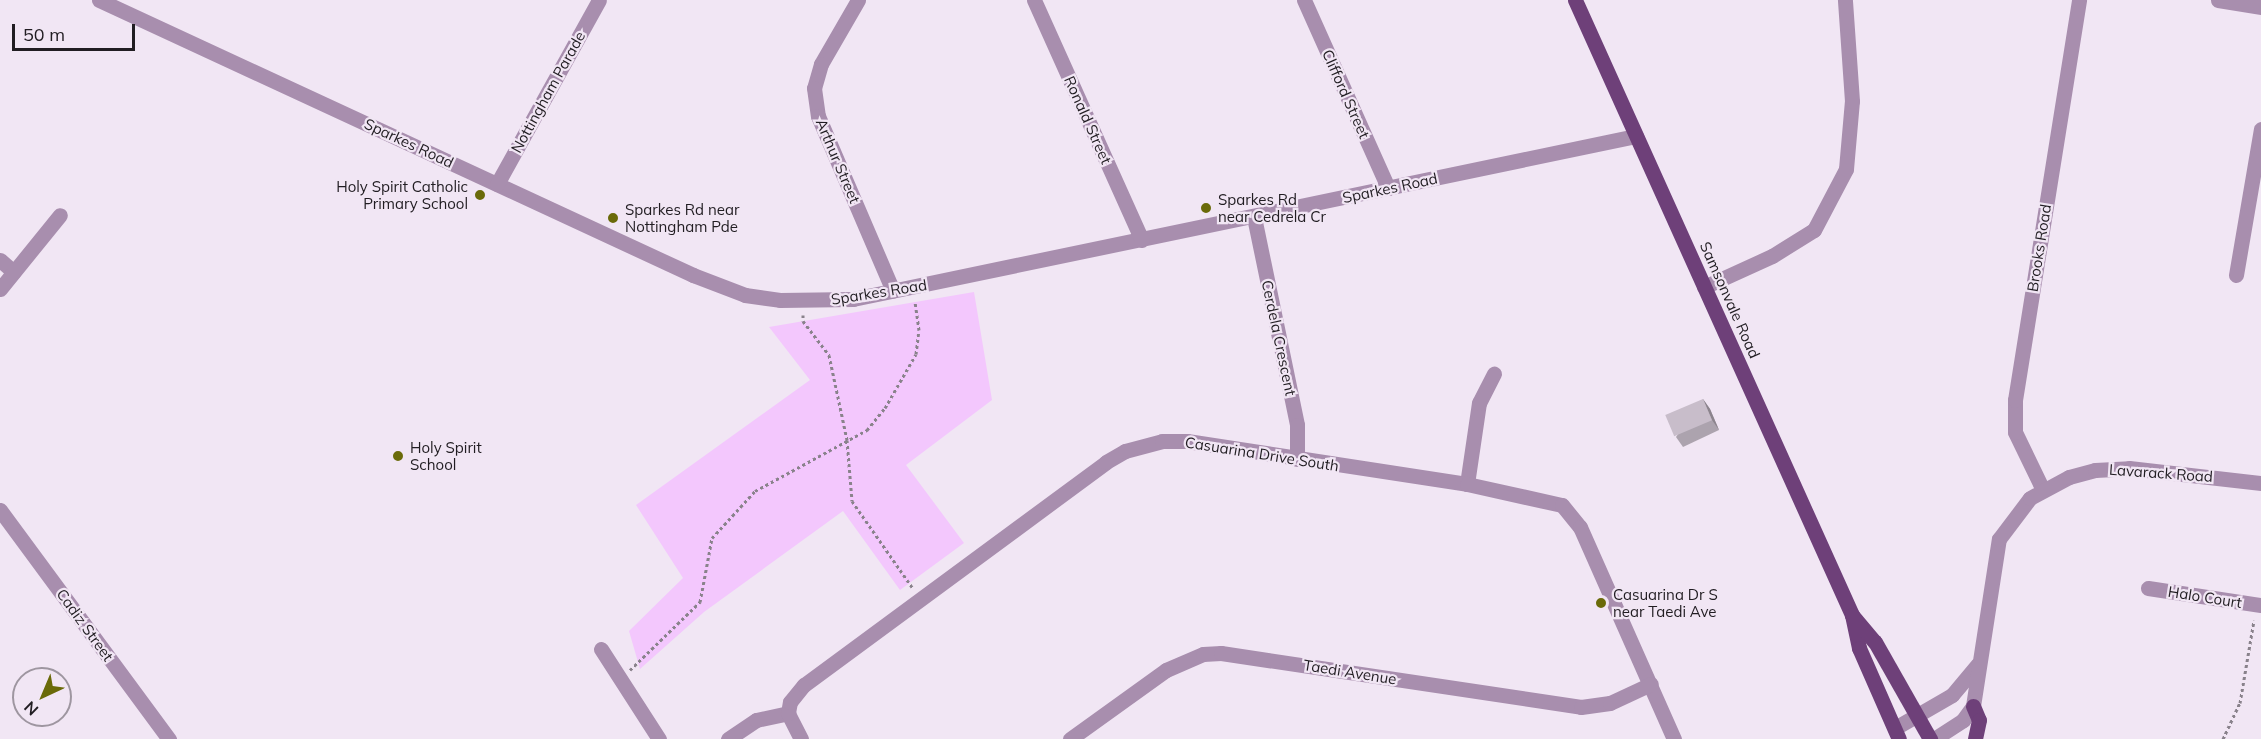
<!DOCTYPE html>
<html>
<head>
<meta charset="utf-8">
<style>
  body { margin:0 }
  #map { position:relative; width:2261px; height:739px; overflow:hidden; background:#f1e6f4; font-family:Mulish,sans-serif }
  div>[style] { position:absolute }
  [style*='--x'] { left:calc(var(--x)*1px); top:calc(var(--y)*1px); width:calc(var(--w)*1px); rotate:calc(var(--a)*1deg) }
  .green>* { inset:0; background:#f3c7fd }
  .path>* { height:3px; margin-top:-1.5px; transform-origin:0; background:repeating-linear-gradient(90deg,#89828b 0 3px,transparent 0 6px) }
  .minor>* { height:15px; margin:-7.5px; padding:0 7.5px; transform-origin:7.5px; border-radius:7.5px; background:#a88eae }
  .major>* { height:15px; margin:-7.5px; padding:0 7.5px; transform-origin:7.5px; border-radius:7.5px; background:#6e4079 }
  .wall>* { inset:0; background:#aca3ae }
  .shaded-wall>* { inset:0; background:#8c848d }
  .building>* { inset:0; background:#c8bdca; transform-origin:0 0 }
  .dots>* { width:16px; height:16px; translate:-50% -50%; box-sizing:border-box; border:3px solid #f1e6f4; border-radius:50% }
  span { translate:-50% -50%; white-space:nowrap; text-align:center; line-height:1.15; -webkit-text-stroke:4.5px #f1e6f4; paint-order:stroke }
  .street-label { font-size:15px; color:#211d22 }
  .poi-label { font-size:15px; color:#211d22 }
  .right { translate:-100% -50%; text-align:right }
  .left { translate:0 -50%; text-align:left }
  .north { position:absolute; left:12px; top:667px; width:60px; height:60px; box-sizing:border-box; background:#f1e6f4; border:2px solid #9e96a0; border-radius:50%; rotate:224deg; font-size:16px; font-weight:700; line-height:24px; text-align:center; color:#211d22 }
  .north::after { content:''; display:block; margin:auto; width:21px; height:27px; background:#6a6a09; clip-path:polygon(50% 0,100% 100%,50% 72%,0 100%) }
  .scale { position:absolute; left:12px; top:24px; width:123px; height:27px; box-sizing:border-box; border:3px solid #211d22; border-top:0; padding-left:8px; font-size:18px; line-height:21px; white-space:nowrap; color:#211d22; -webkit-text-stroke:4px #f1e6f4; paint-order:stroke }
</style>
</head>
<body>
<div id="map">
  <div class="green">
    <i style="clip-path:polygon(974px 292px,992px 400px,906px 465px,964px 543px,900px 590px,843px 511px,704px 612px,640px 669px,629px 631px,683px 578px,636px 505px,810px 380px,769px 327px)"></i>
  </div>
  <div class="path">
    <i style="--x:803;--y:315;--w:6;--a:90"></i>
    <i style="--x:803;--y:321;--w:43;--a:52.6"></i>
    <i style="--x:829;--y:355;--w:87;--a:78"></i>
    <i style="--x:847;--y:440;--w:61;--a:85.3"></i>
    <i style="--x:852;--y:501;--w:105;--a:55.1"></i>
    <i style="--x:630;--y:670;--w:98;--a:-44.2"></i>
    <i style="--x:700;--y:602;--w:65;--a:-79.4"></i>
    <i style="--x:712;--y:538;--w:64;--a:-47.5"></i>
    <i style="--x:755;--y:491;--w:128;--a:-28.6"></i>
    <i style="--x:867;--y:430;--w:28;--a:-51"></i>
    <i style="--x:885;--y:408;--w:62;--a:-60.1"></i>
    <i style="--x:916;--y:354;--w:24;--a:-83"></i>
    <i style="--x:919;--y:330;--w:29;--a:-98"></i>
    <i style="--x:2223;--y:739;--w:40;--a:-65"></i>
    <i style="--x:2240;--y:703;--w:84;--a:-80.4"></i>
  </div>
  <div class="minor">
    <i style="--x:99;--y:0;--w:655;--a:24.84"></i>
    <i style="--x:693;--y:275;--w:56;--a:21"></i>
    <i style="--x:745;--y:295;--w:35;--a:8"></i>
    <i style="--x:780;--y:300;--w:73;--a:-0.8"></i>
    <i style="--x:853;--y:299;--w:800;--a:-11.76"></i>
    <i style="--x:858;--y:0;--w:74;--a:120"></i>
    <i style="--x:821;--y:64;--w:25;--a:106"></i>
    <i style="--x:814;--y:88;--w:28;--a:82"></i>
    <i style="--x:818;--y:116;--w:190;--a:66.8"></i>
    <i style="--x:1034;--y:0;--w:263;--a:65.8"></i>
    <i style="--x:1304;--y:0;--w:206;--a:65.9"></i>
    <i style="--x:2218;--y:0;--w:44;--a:9.2"></i>
    <i style="--x:497;--y:184;--w:210;--a:-61"></i>
    <i style="--x:1254;--y:217;--w:212;--a:78.3"></i>
    <i style="--x:1297;--y:425;--w:34;--a:90"></i>
    <i style="--x:0;--y:260;--w:18;--a:41"></i>
    <i style="--x:2236;--y:275;--w:148;--a:-80.3"></i>
    <i style="--x:1704;--y:287;--w:75;--a:-24.5"></i>
    <i style="--x:1772;--y:256;--w:49;--a:-31.8"></i>
    <i style="--x:1814;--y:230;--w:69;--a:-62.3"></i>
    <i style="--x:1846;--y:169;--w:68;--a:-85"></i>
    <i style="--x:1852;--y:101;--w:101;--a:-94"></i>
    <i style="--x:0;--y:289;--w:95;--a:-51"></i>
    <i style="--x:1467;--y:484;--w:82;--a:-81.6"></i>
    <i style="--x:1479;--y:403;--w:33;--a:-63"></i>
    <i style="--x:2043;--y:490;--w:64;--a:-115.8"></i>
    <i style="--x:2015;--y:432;--w:32;--a:-90"></i>
    <i style="--x:2015;--y:400;--w:405;--a:-80.9"></i>
    <i style="--x:0;--y:510;--w:285;--a:53.6"></i>
    <i style="--x:2148;--y:588;--w:114;--a:8.6"></i>
    <i style="--x:601;--y:649;--w:107;--a:57.2"></i>
    <i style="--x:1895;--y:728;--w:66;--a:-30.1"></i>
    <i style="--x:1952;--y:695;--w:40;--a:-50"></i>
    <i style="--x:728;--y:739;--w:34;--a:-34"></i>
    <i style="--x:756;--y:720;--w:33;--a:-12"></i>
    <i style="--x:801;--y:739;--w:29;--a:-117"></i>
    <i style="--x:788;--y:713;--w:11;--a:-80"></i>
    <i style="--x:790;--y:702;--w:22;--a:-51"></i>
    <i style="--x:804;--y:685;--w:375;--a:-36.4"></i>
    <i style="--x:1106;--y:462;--w:22;--a:-30"></i>
    <i style="--x:1125;--y:451;--w:38;--a:-15"></i>
    <i style="--x:1162;--y:441;--w:25;--a:0"></i>
    <i style="--x:1187;--y:441;--w:283;--a:8.7"></i>
    <i style="--x:1467;--y:484;--w:97;--a:12.5"></i>
    <i style="--x:1562;--y:505;--w:28;--a:51"></i>
    <i style="--x:1580;--y:527;--w:232;--a:66.1"></i>
    <i style="--x:1070;--y:739;--w:118;--a:-35.7"></i>
    <i style="--x:1166;--y:670;--w:40;--a:-23.4"></i>
    <i style="--x:1203;--y:654;--w:18;--a:-3"></i>
    <i style="--x:1221;--y:653;--w:364;--a:8.5"></i>
    <i style="--x:1581;--y:707;--w:29;--a:-8"></i>
    <i style="--x:1610;--y:703;--w:45;--a:-24.9"></i>
    <i style="--x:1934;--y:739;--w:35;--a:-33"></i>
    <i style="--x:1963;--y:720;--w:17;--a:-54"></i>
    <i style="--x:1973;--y:706;--w:169;--a:-81.2"></i>
    <i style="--x:1999;--y:539;--w:51;--a:-52.9"></i>
    <i style="--x:2030;--y:498;--w:44;--a:-28.3"></i>
    <i style="--x:2069;--y:477;--w:27;--a:-15"></i>
    <i style="--x:2095;--y:470;--w:34;--a:-3"></i>
    <i style="--x:2129;--y:468;--w:133;--a:6.5"></i>
  </div>
  <div class="major">
    <i style="--x:1575;--y:0;--w:675;--a:65.75"></i>
    <i style="--x:1852;--y:615;--w:34;--a:78"></i>
    <i style="--x:1859;--y:648;--w:99;--a:66.3"></i>
    <i style="--x:1852;--y:615;--w:35;--a:50"></i>
    <i style="--x:1875;--y:642;--w:112;--a:60.4"></i>
    <i style="--x:1973;--y:706;--w:15;--a:67"></i>
    <i style="--x:1979;--y:720;--w:19;--a:102"></i>
  </div>
  <div class="wall">
    <i style="clip-path:polygon(1703px 399px,1710px 409px,1719px 430px,1683px 447px,1676px 437px)"></i>
  </div>
  <div class="shaded-wall">
    <i style="clip-path:polygon(1703px 399px,1710px 409px,1719px 430px,1712px 420px)"></i>
  </div>
  <div class="building">
    <i style="left:1703px;top:399px;width:23px;height:41px;rotate:67deg"></i>
  </div>
  <div class="dots">
    <i style="left:480px;top:195px;background:#6a6a09"></i>
    <i style="left:1206px;top:208px;background:#6a6a09"></i>
    <i style="left:613px;top:218px;background:#6a6a09"></i>
    <i style="left:398px;top:456px;background:#6a6a09"></i>
    <i style="left:1601px;top:603px;background:#6a6a09"></i>
  </div>
  <div class="street-label">
    <span style="left:548px;top:92px;rotate:-61deg">Nottingham Parade</span>
    <span style="left:1346px;top:94px;rotate:66deg">Clifford Street</span>
    <span style="left:1088px;top:120px;rotate:66deg">Ronald Street</span>
    <span style="left:409px;top:143px;rotate:25deg">Sparkes Road</span>
    <span style="left:838px;top:161px;rotate:67deg">Arthur Street</span>
    <span style="left:1390px;top:188px;rotate:-12deg">Sparkes Road</span>
    <span style="left:2039px;top:248px;rotate:-81deg">Brooks Road</span>
    <span style="left:879px;top:292px;rotate:-9deg">Sparkes Road</span>
    <span style="left:1730px;top:300px;rotate:66deg">Samsonvale Road</span>
    <span style="left:1279px;top:338px;rotate:78deg">Cerdela Crescent</span>
    <span style="left:1262px;top:454px;rotate:9deg">Casuarina Drive South</span>
    <span style="left:2161px;top:473px;rotate:4deg">Lavarack Road</span>
    <span style="left:2205px;top:597px;rotate:9deg">Halo Court</span>
    <span style="left:85px;top:625px;rotate:54deg">Cadiz Street</span>
    <span style="left:1350px;top:672px;rotate:9deg">Taedi Avenue</span>
  </div>
  <div class="poi-label">
    <span class="right" style="left:468px;top:195px">Holy Spirit Catholic<br>Primary School</span>
    <span class="left" style="left:1218px;top:208px">Sparkes Rd<br>near Cedrela Cr</span>
    <span class="left" style="left:625px;top:218px">Sparkes Rd near<br>Nottingham Pde</span>
    <span class="left" style="left:410px;top:456px">Holy Spirit<br>School</span>
    <span class="left" style="left:1613px;top:603px">Casuarina Dr S<br>near Taedi Ave</span>
  </div>
  <div class="north">N</div>
  <div class="scale">50 m</div>
</div>
</body>
</html>
